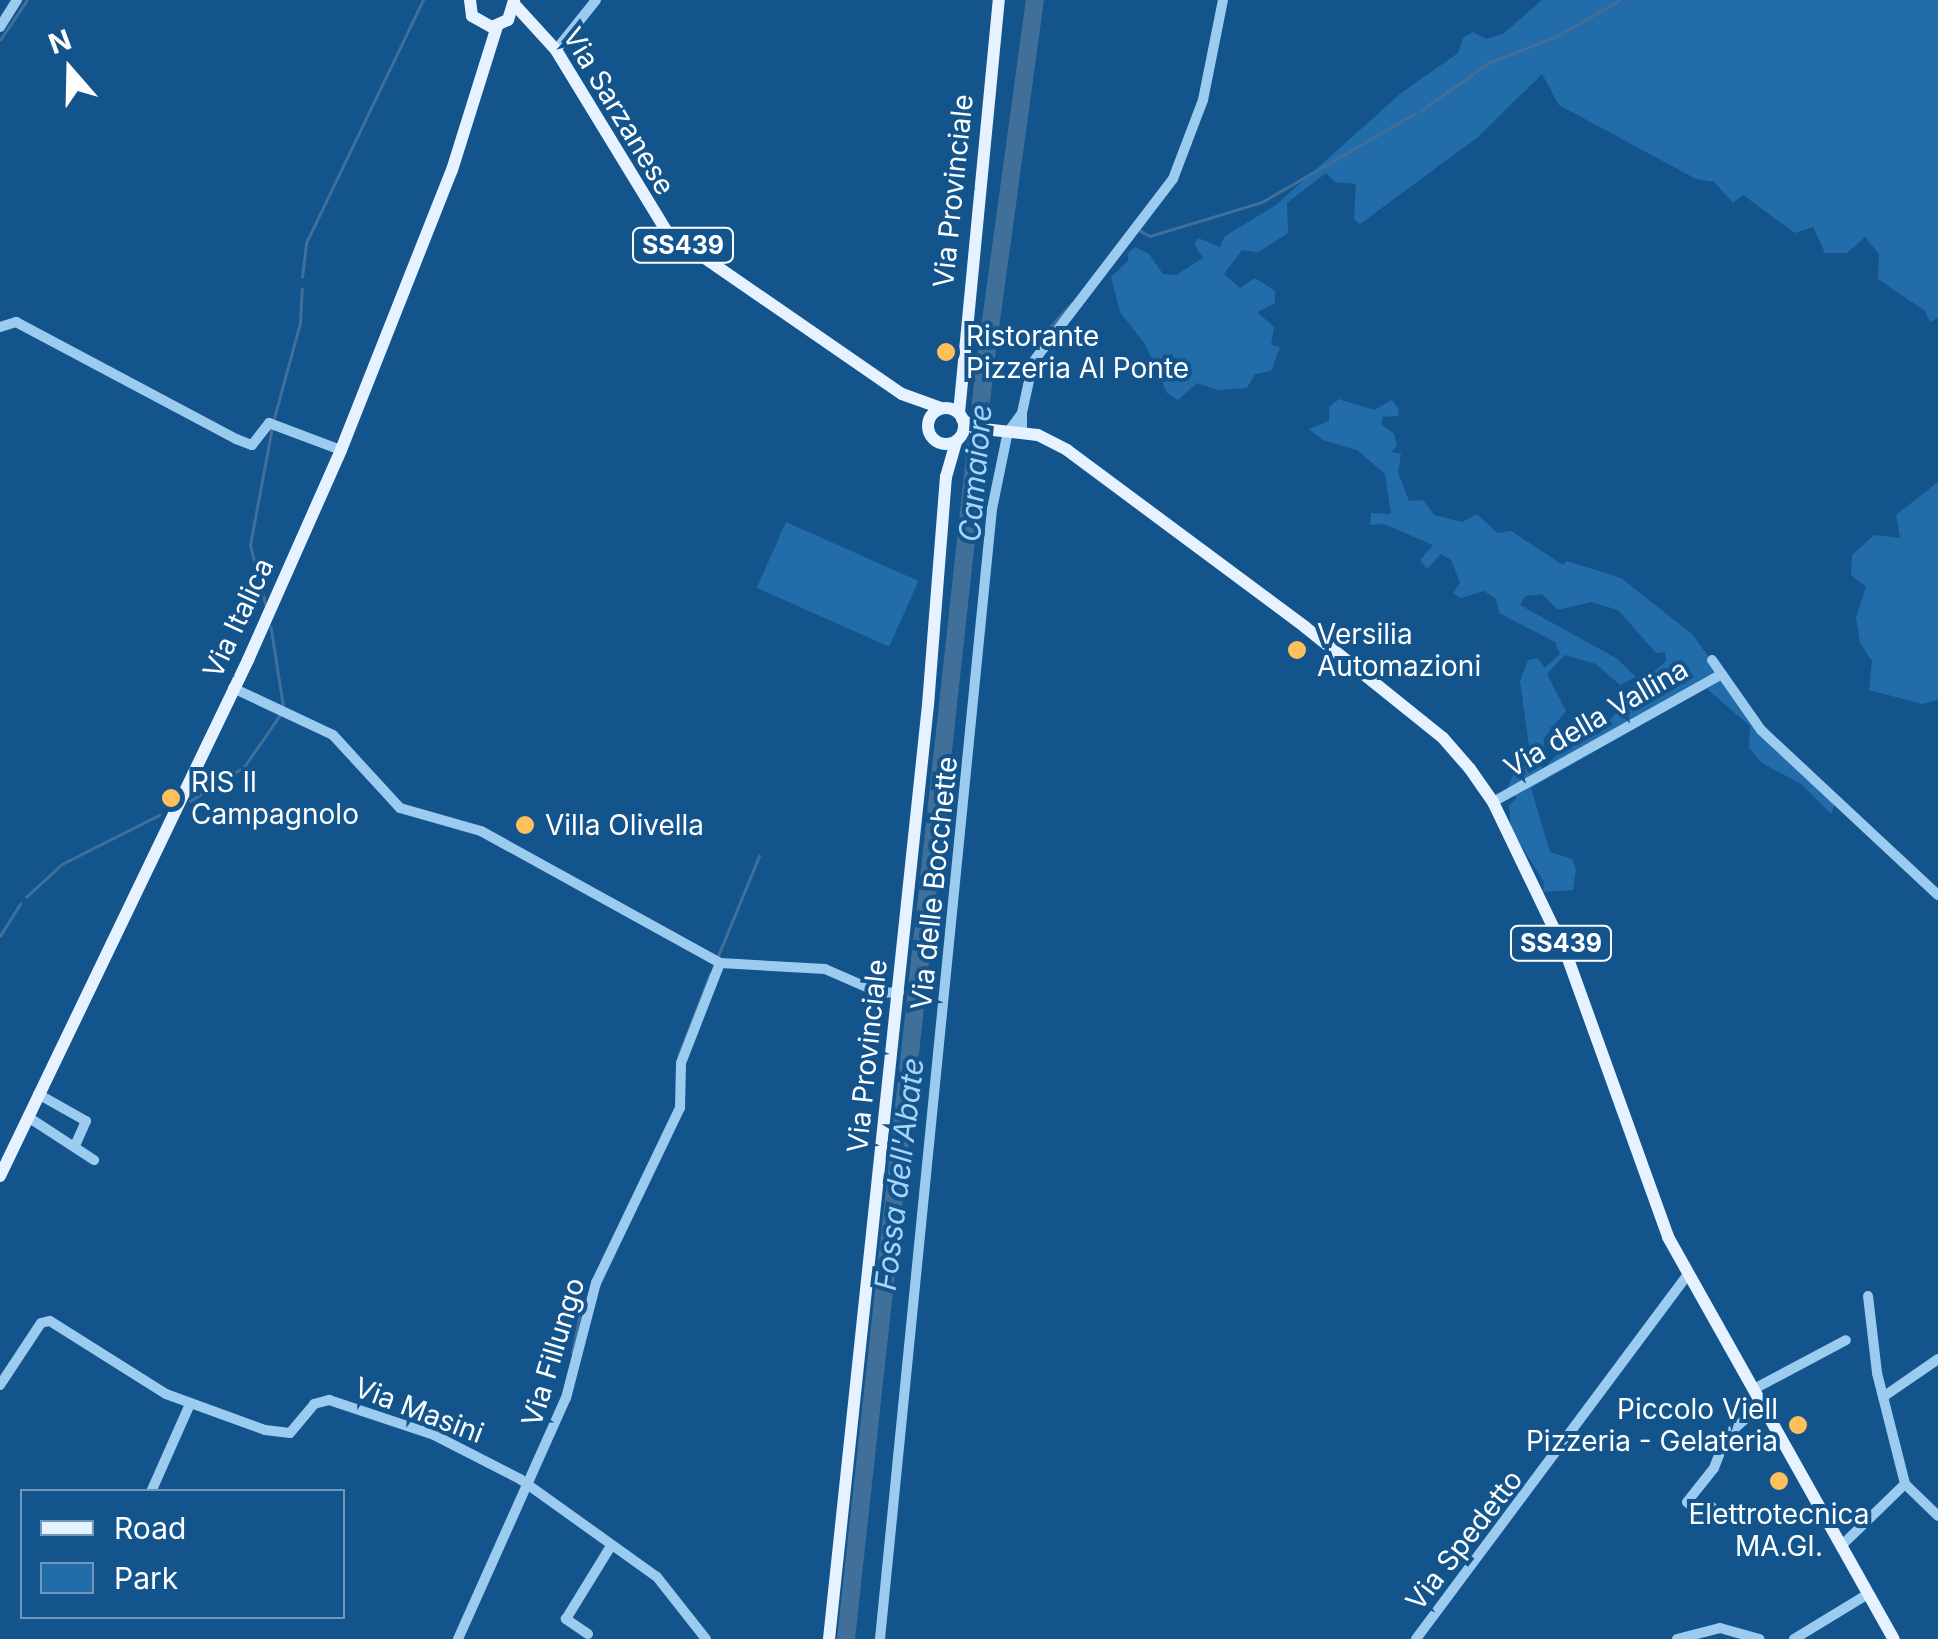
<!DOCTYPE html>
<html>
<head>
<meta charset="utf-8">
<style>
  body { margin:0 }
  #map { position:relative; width:1938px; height:1639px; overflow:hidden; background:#13548c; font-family:Inter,sans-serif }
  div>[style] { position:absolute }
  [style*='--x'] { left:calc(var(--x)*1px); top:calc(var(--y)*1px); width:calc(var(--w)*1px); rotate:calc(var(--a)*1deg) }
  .green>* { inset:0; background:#226da9; transform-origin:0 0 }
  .stream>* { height:2.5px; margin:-1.25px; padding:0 1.25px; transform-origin:1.25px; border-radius:1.25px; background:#406f99 }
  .river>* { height:18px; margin:-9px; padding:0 9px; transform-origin:9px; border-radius:9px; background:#406f99 }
  .minor>* { height:10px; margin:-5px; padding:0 5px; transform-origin:5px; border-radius:5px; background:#9ccbf0 }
  .major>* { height:12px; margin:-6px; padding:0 6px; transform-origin:6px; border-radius:6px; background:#e6f2ff }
  .major>.ring { margin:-6px; padding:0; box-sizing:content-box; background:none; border:12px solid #e6f2ff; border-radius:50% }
  .dots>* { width:28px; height:28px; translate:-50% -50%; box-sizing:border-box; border:5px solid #13548c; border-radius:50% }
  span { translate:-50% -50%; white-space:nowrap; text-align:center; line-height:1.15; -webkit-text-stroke:8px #13548c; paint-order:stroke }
  .shield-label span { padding:2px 8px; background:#13548c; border:2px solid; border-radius:8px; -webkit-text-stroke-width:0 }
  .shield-label { font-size:25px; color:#fff; font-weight:700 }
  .street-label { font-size:28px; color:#fff }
  .poi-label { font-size:28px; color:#fff }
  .left { translate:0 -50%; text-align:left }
  .right { translate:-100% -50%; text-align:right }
  .water-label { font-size:30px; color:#a8d4f8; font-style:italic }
  .legend { position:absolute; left:20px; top:1489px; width:325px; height:130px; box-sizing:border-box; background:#13548c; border:2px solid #7198ba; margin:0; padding:12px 18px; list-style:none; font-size:30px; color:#fff }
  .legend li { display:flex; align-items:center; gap:20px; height:50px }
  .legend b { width:50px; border:2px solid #7198ba }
  .north { position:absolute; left:20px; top:20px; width:100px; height:100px; -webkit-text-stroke:8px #13548c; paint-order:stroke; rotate:340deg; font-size:28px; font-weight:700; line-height:40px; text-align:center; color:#fff }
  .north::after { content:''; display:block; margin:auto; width:35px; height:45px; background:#fff; clip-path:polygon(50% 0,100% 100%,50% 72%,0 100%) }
</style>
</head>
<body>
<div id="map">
  <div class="green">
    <i style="clip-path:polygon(1542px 0,1938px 0,1938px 318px,1930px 322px,1925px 311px,1878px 279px,1879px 254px,1865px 237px,1847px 253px,1825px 253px,1813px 227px,1795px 233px,1743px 195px,1733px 203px,1714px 182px,1696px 179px,1559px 105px,1542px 74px,1478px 137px,1360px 224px,1354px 219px,1356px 184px,1335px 182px,1326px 173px,1287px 203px,1288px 233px,1258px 252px,1242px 250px,1224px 274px,1240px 288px,1255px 278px,1275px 291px,1275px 303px,1257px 312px,1274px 327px,1271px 345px,1280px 347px,1271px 371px,1255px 374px,1247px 388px,1218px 390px,1197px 383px,1178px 400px,1167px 393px,1145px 344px,1120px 312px,1111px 277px,1128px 261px,1128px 253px,1135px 247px,1149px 254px,1163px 274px,1176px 275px,1203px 258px,1194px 244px,1198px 238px,1220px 247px,1225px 236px,1276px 205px,1400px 94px,1458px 53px,1463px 38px,1473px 32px,1486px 39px,1503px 34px)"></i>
    <i style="clip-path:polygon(evenodd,1339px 399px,1374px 410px,1392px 400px,1399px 409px,1398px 416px,1383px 417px,1381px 424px,1394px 434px,1397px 446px,1391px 452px,1401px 454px,1398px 472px,1409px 501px,1423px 500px,1434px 515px,1462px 522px,1477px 514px,1497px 533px,1511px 531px,1563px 565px,1567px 561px,1621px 578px,1692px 634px,1762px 730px,1836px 801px,1831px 814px,1801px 784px,1762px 763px,1749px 748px,1750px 726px,1706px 688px,1531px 788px,1550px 852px,1572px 859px,1576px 869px,1573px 890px,1543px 892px,1544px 882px,1511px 829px,1509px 805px,1517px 798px,1508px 787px,1518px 763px,1530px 753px,1520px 681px,1528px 660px,1538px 658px,1544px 668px,1560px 654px,1555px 642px,1499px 613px,1496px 599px,1484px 591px,1461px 598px,1453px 593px,1460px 582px,1451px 560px,1441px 554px,1427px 569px,1420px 560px,1433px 545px,1384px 524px,1370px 525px,1371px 513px,1391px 514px,1385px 474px,1357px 450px,1323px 440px,1309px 429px,1329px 421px,1329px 407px,1339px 399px,1542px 594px,1558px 610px,1591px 602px,1618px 610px,1656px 653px,1665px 652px,1666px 661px,1632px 692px,1634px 705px,1616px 713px,1599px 734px,1569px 742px,1542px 770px,1544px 738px,1566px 711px,1547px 674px,1565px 655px,1596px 664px,1620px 685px,1636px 677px,1616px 658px,1520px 605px,1525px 596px,1542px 594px)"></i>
    <i style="clip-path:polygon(1938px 482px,1938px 700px,1922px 704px,1869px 690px,1872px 661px,1860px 643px,1856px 617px,1866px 587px,1851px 575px,1852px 555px,1874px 535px,1900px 538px,1896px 515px)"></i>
    <i style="left:786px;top:522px;width:145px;height:72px;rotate:24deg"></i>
  </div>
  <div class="stream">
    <i style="--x:0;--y:40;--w:48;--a:-56"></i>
    <i style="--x:1420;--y:111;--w:85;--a:-35"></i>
    <i style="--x:1490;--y:62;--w:70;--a:-21"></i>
    <i style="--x:1555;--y:37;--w:75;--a:-29.6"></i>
    <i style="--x:1139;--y:230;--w:13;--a:29"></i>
    <i style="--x:1150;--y:236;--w:117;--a:-16.9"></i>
    <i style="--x:1262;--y:202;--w:176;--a:-30.1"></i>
    <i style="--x:302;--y:277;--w:34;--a:-83"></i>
    <i style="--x:306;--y:243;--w:270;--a:-64.3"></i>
    <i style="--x:991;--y:342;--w:42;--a:4.1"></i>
    <i style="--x:1033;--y:345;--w:57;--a:-47.1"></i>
    <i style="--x:274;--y:418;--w:98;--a:-74.7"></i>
    <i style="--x:300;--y:323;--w:34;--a:-87"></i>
    <i style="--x:265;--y:604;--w:61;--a:-104.3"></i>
    <i style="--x:250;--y:545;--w:119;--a:-79.4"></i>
    <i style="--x:271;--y:627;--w:78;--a:81.1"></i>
    <i style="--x:190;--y:801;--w:64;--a:-32.2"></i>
    <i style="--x:244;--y:767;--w:63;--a:-55.3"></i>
    <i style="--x:26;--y:897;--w:49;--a:-42.5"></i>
    <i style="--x:62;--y:864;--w:109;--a:-26.8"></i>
    <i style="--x:0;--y:936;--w:38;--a:-58"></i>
    <i style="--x:718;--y:956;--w:108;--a:-67.7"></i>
    <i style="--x:678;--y:1057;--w:89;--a:-68.9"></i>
    <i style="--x:572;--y:1353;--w:50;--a:-78.5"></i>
  </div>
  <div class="river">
    <i style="--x:846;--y:1639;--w:1290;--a:-83.77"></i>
    <i style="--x:986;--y:357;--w:360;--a:-82.2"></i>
  </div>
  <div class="minor">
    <i style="--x:0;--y:27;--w:32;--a:-58"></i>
    <i style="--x:556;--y:50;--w:64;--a:-51.3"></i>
    <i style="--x:0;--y:327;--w:17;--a:-17"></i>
    <i style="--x:16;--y:322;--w:249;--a:28"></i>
    <i style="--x:236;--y:439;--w:17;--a:21"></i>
    <i style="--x:252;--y:445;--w:28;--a:-52"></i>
    <i style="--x:269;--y:423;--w:77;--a:20.6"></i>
    <i style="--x:1022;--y:413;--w:52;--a:-77.8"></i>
    <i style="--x:1033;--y:362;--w:230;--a:-52.6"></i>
    <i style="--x:1173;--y:179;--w:85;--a:-69.2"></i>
    <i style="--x:1203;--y:100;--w:102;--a:-78.7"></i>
    <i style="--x:1009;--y:431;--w:22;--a:-54"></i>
    <i style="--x:1022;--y:413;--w:19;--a:90"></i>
    <i style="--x:1712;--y:660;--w:85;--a:55"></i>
    <i style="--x:1761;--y:730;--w:242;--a:43"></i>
    <i style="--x:233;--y:688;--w:110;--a:25.2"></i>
    <i style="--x:333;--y:735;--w:99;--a:47.5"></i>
    <i style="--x:400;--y:808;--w:84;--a:15.9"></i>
    <i style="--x:481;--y:831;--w:273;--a:28.9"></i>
    <i style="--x:720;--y:963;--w:105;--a:3.3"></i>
    <i style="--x:825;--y:969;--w:60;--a:23.6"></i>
    <i style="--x:880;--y:993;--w:19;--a:-3"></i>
    <i style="--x:1493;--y:802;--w:262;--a:-29.2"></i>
    <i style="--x:38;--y:1094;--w:55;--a:29.4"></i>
    <i style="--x:86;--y:1121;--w:27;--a:114"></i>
    <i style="--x:28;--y:1117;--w:79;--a:33.1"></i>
    <i style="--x:1868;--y:1296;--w:78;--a:83.3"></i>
    <i style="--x:1877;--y:1373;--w:114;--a:75.8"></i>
    <i style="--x:1905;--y:1484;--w:46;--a:44.1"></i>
    <i style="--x:0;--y:1385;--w:74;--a:-56.5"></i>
    <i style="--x:41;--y:1323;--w:9;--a:-13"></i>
    <i style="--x:50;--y:1321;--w:137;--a:32.2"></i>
    <i style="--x:166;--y:1394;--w:105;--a:20"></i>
    <i style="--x:265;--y:1430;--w:25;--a:7"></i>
    <i style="--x:290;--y:1433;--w:38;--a:-50"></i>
    <i style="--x:314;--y:1404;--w:16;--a:-15"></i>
    <i style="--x:329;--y:1400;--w:111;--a:18.4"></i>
    <i style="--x:434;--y:1435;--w:97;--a:27.1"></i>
    <i style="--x:520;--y:1479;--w:168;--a:35.6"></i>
    <i style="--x:657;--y:1577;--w:79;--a:51.7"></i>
    <i style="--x:1754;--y:1389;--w:104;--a:-28"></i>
    <i style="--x:1883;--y:1397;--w:67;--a:-34.6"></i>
    <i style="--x:151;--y:1492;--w:96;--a:-66.1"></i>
    <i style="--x:1712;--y:1507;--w:13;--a:135"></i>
    <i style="--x:1703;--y:1516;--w:21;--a:-139"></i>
    <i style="--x:1687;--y:1502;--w:43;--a:-51.5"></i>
    <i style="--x:1714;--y:1468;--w:34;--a:-69"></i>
    <i style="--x:1726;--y:1436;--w:47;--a:-41.5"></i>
    <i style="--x:1842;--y:1545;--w:88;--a:-44.1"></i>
    <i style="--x:588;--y:1634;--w:27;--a:-146"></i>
    <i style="--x:566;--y:1619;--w:82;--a:-58.4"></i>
    <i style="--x:458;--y:1639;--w:264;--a:-65.9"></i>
    <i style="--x:566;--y:1398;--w:119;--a:-75.4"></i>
    <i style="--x:596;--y:1283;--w:194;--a:-64.4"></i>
    <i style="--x:680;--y:1108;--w:45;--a:-88.7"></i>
    <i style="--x:681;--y:1063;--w:107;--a:-68.7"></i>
    <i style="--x:880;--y:1639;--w:1136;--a:-84.34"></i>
    <i style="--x:992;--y:509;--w:80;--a:-78.4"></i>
    <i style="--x:1416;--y:1639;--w:455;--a:-53.3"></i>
    <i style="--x:1677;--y:1639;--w:44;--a:-14.3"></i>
    <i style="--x:1720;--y:1628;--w:41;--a:15.8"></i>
    <i style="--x:1794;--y:1639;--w:87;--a:-31.3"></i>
  </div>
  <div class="major">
    <i style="--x:470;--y:0;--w:16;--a:83"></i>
    <i style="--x:472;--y:16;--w:23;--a:29"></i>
    <i style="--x:492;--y:27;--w:17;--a:-24"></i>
    <i style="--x:508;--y:20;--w:21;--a:-73"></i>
    <i style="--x:514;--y:4;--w:62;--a:47.6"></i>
    <i style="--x:556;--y:50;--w:213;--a:58.6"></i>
    <i style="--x:667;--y:232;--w:285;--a:34.6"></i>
    <i style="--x:902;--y:394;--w:41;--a:19.7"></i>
    <i class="ring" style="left:928px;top:408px;width:24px;height:24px"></i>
    <i style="--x:959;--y:413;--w:415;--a:-84.5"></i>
    <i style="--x:962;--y:419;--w:15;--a:37"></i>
    <i style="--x:974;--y:428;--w:64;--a:6.2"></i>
    <i style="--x:1038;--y:435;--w:33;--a:27"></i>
    <i style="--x:1067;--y:450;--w:297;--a:36.6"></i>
    <i style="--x:1305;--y:627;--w:177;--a:38.8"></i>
    <i style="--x:1443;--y:738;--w:41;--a:48.9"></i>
    <i style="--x:1470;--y:769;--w:40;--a:55.1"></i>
    <i style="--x:1493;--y:802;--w:171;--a:64.3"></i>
    <i style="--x:1567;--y:956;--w:299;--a:70.2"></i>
    <i style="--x:1668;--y:1237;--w:461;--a:60.7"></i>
    <i style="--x:0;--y:1176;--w:573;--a:-64.33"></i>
    <i style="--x:248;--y:660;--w:230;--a:-66.1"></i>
    <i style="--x:341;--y:450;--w:301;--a:-68.4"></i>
    <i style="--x:452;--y:170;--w:151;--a:-72.6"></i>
    <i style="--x:829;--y:1639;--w:939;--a:-83.95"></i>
    <i style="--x:928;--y:705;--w:229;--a:-85.5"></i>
    <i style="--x:946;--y:477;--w:37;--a:-74"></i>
  </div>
  <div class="dots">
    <i style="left:946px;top:352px;background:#ffc05c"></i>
    <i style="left:1297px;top:650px;background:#ffc05c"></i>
    <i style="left:171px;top:798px;background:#ffc05c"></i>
    <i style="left:525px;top:825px;background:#ffc05c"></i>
    <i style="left:1798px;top:1425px;background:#ffc05c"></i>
    <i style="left:1779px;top:1481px;background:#ffc05c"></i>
  </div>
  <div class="shield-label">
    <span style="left:683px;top:245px">SS439</span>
    <span style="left:1561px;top:943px">SS439</span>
  </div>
  <div class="street-label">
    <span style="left:619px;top:111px;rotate:59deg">Via Sarzanese</span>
    <span style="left:953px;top:191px;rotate:-84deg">Via Provinciale</span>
    <span style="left:238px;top:618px;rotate:-65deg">Via Italica</span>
    <span style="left:1596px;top:718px;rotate:-30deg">Via della Vallina</span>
    <span style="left:934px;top:883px;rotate:-84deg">Via delle Bocchette</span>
    <span style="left:867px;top:1056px;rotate:-84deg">Via Provinciale</span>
    <span style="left:553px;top:1352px;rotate:-73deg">Via Fillungo</span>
    <span style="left:419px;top:1410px;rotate:21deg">Via Masini</span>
    <span style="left:1464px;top:1540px;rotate:-52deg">Via Spedetto</span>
  </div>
  <div class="poi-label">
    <span class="left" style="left:966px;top:352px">Ristorante<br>Pizzeria Al Ponte</span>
    <span class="left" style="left:1317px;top:650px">Versilia<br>Automazioni</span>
    <span class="left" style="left:191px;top:798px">RIS Il<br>Campagnolo</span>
    <span class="left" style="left:545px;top:825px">Villa Olivella</span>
    <span class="right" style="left:1778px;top:1425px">Piccolo Viell<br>Pizzeria - Gelateria</span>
    <span style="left:1779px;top:1530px">Elettrotecnica<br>MA.GI.</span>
  </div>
  <div class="water-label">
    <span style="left:975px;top:473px;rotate:-85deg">Camaiore</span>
    <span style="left:899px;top:1174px;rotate:-83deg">Fossa dell'Abate</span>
  </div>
  <ul class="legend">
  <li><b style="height:12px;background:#e6f2ff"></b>Road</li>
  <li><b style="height:28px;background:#226da9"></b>Park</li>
  </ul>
  <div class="north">N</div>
</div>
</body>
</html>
